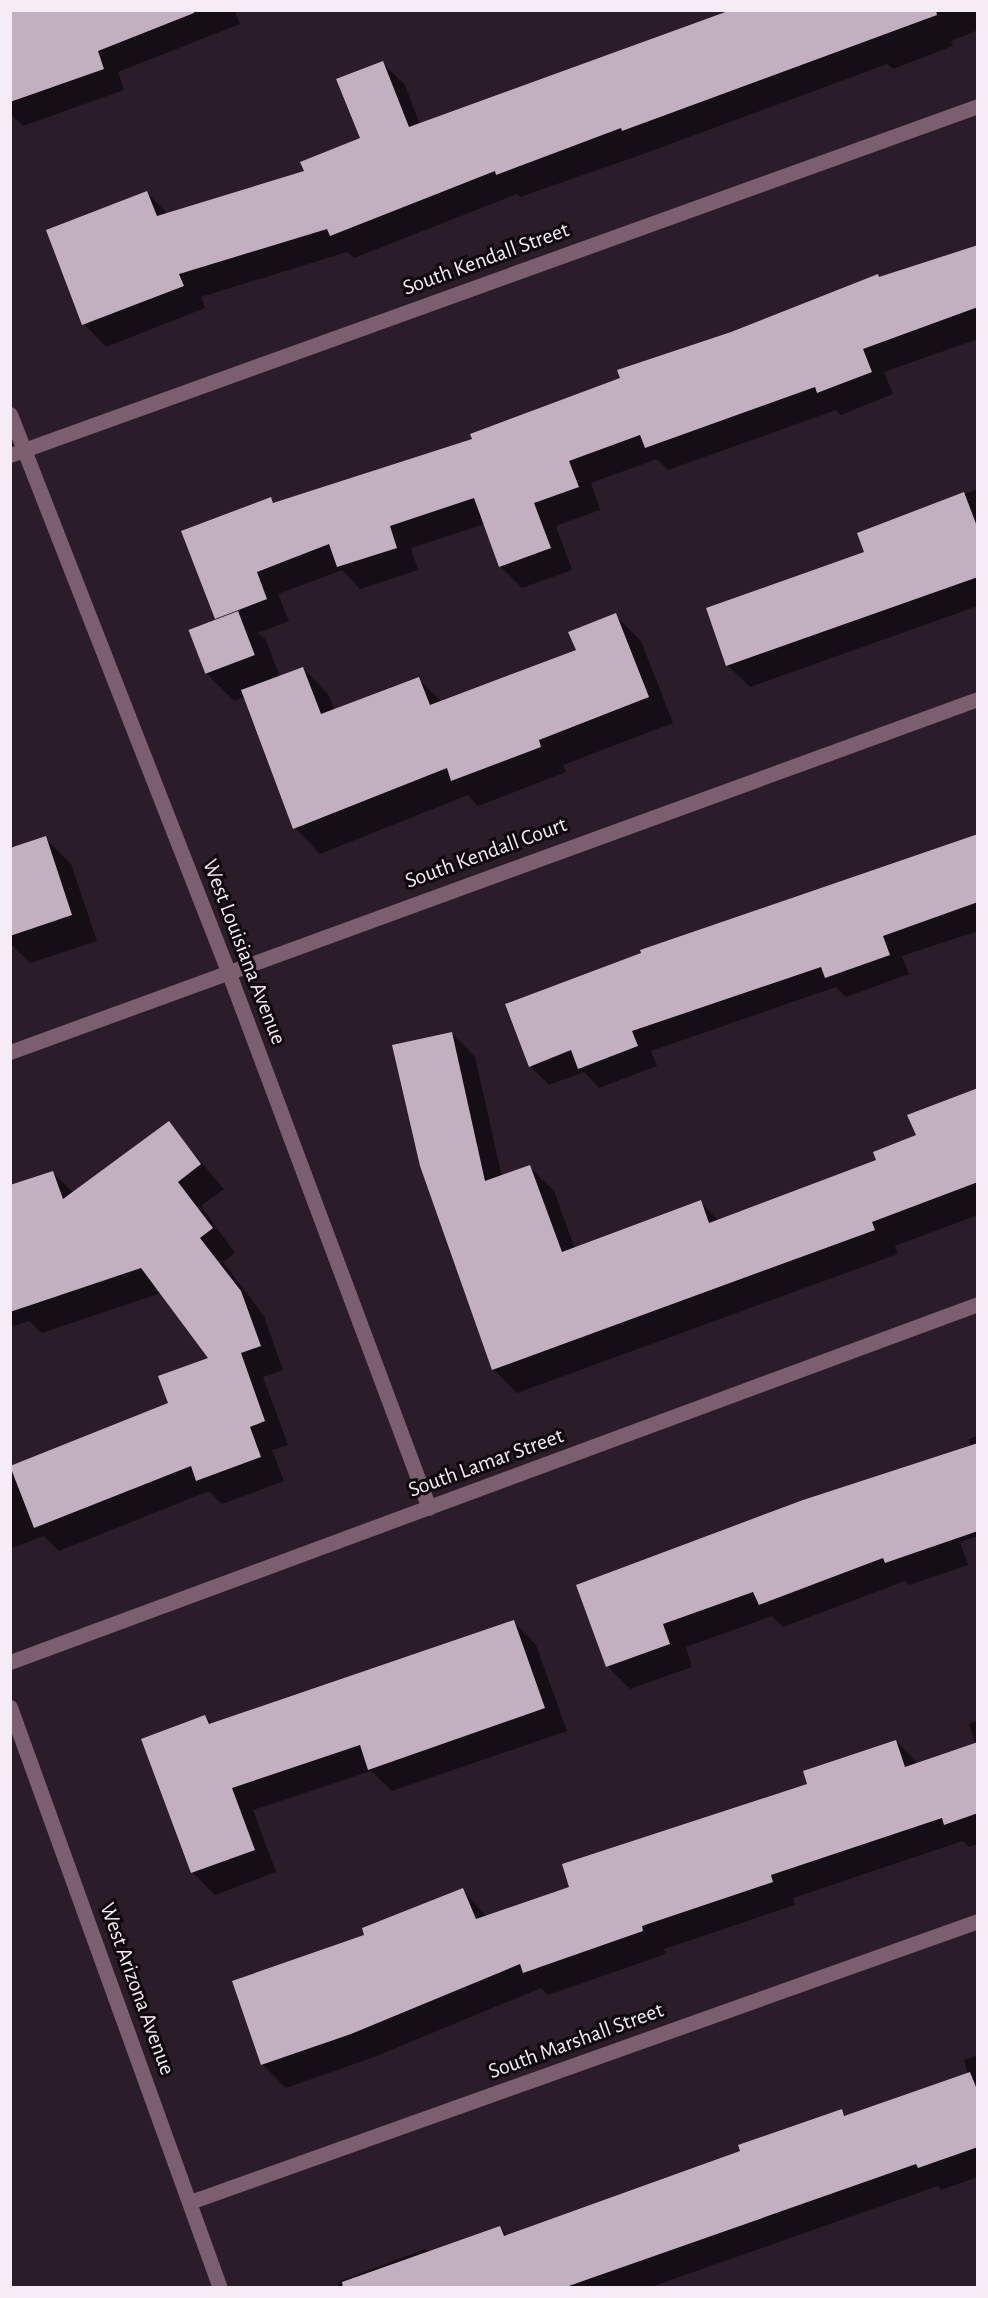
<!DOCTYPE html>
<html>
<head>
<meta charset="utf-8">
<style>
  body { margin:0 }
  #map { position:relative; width:988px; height:2298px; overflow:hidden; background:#2a1c28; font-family:"Alegreya Sans",sans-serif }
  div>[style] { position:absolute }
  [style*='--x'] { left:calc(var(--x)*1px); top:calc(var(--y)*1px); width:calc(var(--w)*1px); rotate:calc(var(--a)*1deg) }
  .shadow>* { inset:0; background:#0007 }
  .building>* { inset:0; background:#c2afc0; transform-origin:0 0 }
  .minor>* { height:15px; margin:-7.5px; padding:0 7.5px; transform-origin:7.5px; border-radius:7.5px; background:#7c5f6f }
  span { translate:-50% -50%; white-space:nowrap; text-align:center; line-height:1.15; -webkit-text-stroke:6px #0f090e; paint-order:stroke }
  .street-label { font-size:22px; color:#f6ecf5 }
  .frame { position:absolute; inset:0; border:12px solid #f6ecf5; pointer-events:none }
</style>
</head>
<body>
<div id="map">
  <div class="shadow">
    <i style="clip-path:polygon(10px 10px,234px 10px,240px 24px,118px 72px,124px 90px,23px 126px,10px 113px)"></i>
    <i style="clip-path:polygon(734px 10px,978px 10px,978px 30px,951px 41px,953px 46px,893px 69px,887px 64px,646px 153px,520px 197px,517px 194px,354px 258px,347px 252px,201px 297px,205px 308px,106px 347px,84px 324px,48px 231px,147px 193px,168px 214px,306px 172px,362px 139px,382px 63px,405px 85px,420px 125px)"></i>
    <i style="clip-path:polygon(978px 246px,978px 339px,884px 372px,893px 394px,841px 415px,836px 410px,668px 470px,657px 459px,591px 483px,600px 510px,556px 526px,572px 570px,522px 588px,500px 566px,485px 524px,411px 548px,418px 570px,360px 589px,342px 570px,278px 594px,289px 621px,258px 633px,266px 640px,280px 677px,303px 668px,328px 694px,335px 711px,418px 679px,442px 702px,578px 650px,615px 615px,641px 641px,673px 723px,563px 765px,566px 772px,478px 806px,468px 795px,320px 854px,295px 828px,245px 696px,234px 701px,206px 673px,216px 618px,270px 498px,276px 504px,474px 440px,731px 333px)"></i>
    <i style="clip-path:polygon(978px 489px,978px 606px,750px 687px,728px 666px,708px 609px,866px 553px,859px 534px)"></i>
    <i style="clip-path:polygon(978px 835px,978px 931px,902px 956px,909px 974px,846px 997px,836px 987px,651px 1051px,657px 1066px,599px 1088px,584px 1072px,549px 1085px,530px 1066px,642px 951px)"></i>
    <i style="clip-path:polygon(45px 838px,71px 864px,97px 941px,30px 963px,10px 943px,10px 849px)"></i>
    <i style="clip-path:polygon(452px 1033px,475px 1057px,502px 1177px,530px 1167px,554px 1191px,575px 1249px,700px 1202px,719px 1221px,878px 1161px,978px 1097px,978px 1215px,895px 1246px,898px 1254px,517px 1393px,493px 1369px)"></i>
    <i style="clip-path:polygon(168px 1123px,224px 1189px,201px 1206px,235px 1253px,223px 1262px,264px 1316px,283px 1370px,263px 1377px,288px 1445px,272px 1450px,284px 1481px,222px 1504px,209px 1491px,59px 1551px,44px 1536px,10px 1549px,10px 1468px,170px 1404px,210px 1359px,161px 1293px,42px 1333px,29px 1321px,10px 1327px,10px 1188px,53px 1173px,74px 1193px)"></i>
    <i style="clip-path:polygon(978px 1436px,978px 1536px,960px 1542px,968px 1565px,909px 1585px,905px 1581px,783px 1627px,772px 1616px,686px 1647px,692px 1667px,630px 1689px,607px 1666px,578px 1586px,971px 1447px,969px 1439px)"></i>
    <i style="clip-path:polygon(514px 1622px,536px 1645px,567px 1731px,392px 1791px,371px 1771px,253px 1810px,276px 1872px,215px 1895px,193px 1873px,143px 1740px,205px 1716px,213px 1724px)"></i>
    <i style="clip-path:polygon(978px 1721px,978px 1844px,969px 1847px,963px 1841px,793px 1898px,795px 1905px,664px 1949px,666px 1954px,548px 1995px,541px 1988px,374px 2057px,286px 2088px,263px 2065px,234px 1982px,366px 1936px,463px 1890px,487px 1917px,571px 1888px,809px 1785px,896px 1741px,918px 1764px,976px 1745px,969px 1724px)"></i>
    <i style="clip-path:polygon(978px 2055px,978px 2177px,941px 2190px,938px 2186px,648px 2288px,340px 2288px,338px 2282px,425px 2249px,429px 2253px,500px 2228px,508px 2236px,742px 2152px,841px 2111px,847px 2116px,968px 2074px,964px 2060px)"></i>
  </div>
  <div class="building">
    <i style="clip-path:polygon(10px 10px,194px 10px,194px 13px,98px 51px,104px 69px,10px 102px)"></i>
    <i style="clip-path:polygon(731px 10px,936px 10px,937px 15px,622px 131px,621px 128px,496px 175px,495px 171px,330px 236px,327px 229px,179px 274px,184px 286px,82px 325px,46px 230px,147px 191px,157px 216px,304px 171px,300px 162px,360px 138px,336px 79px,383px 61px,409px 127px)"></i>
    <i style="clip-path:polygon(978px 245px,978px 307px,863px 349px,872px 372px,817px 393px,815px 387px,645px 448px,640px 435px,569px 461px,579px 487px,534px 503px,551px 548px,499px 567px,474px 498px,390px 526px,397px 548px,337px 567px,329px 544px,257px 572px,267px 599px,215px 619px,181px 531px,271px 497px,273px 503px,472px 439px,470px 434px,620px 378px,617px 370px,731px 332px,878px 274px,879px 277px)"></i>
    <i style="clip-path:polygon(964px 492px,978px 529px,978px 577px,726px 666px,706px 608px,864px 552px,857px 533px)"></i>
    <i style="left:238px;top:611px;width:47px;height:53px;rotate:69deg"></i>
    <i style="clip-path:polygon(616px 613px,649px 697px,539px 740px,541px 747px,451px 781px,447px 768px,293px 829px,241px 690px,303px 667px,321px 714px,419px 677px,430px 705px,576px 650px,568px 632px)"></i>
    <i style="clip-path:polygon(978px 834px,978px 902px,883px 936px,890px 955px,825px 978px,821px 967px,632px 1031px,638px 1046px,578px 1069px,571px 1050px,529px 1067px,505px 1004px,641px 953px,640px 950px)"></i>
    <i style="clip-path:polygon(46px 836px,72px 915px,10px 936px,10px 848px)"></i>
    <i style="clip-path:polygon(452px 1032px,485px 1181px,530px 1165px,562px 1252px,701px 1200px,709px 1223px,876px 1160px,873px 1152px,916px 1135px,907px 1115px,978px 1088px,978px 1182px,872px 1222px,875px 1230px,492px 1370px,420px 1166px,392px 1045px)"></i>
    <i style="clip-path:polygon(169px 1121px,201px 1164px,178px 1182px,213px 1228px,200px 1238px,241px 1291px,261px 1346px,241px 1353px,265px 1421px,250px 1427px,261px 1457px,196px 1481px,191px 1466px,34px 1528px,10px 1466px,168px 1403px,158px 1376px,208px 1358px,141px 1268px,10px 1312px,10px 1185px,53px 1171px,63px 1199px)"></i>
    <i style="clip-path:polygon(978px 1443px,978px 1531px,885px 1563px,883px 1558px,759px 1605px,753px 1592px,663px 1624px,670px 1644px,606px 1667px,576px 1585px,803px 1500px)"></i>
    <i style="clip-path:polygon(514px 1620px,545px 1708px,368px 1770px,360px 1745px,232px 1788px,255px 1850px,191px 1873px,141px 1739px,205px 1715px,209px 1724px)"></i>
    <i style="clip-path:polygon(896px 1740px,905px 1767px,978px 1742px,978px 1813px,944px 1825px,942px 1818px,771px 1875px,773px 1882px,642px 1926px,643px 1931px,523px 1973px,520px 1964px,351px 2034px,261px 2065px,232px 1981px,364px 1935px,362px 1928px,463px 1888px,476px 1919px,569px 1887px,562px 1864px,807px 1784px,803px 1771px)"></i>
    <i style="clip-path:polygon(970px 2072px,978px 2092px,978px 2147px,918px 2168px,916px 2164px,563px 2288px,343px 2288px,342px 2282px,500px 2226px,504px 2236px,740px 2151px,738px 2145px,842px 2109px,844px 2116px)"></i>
  </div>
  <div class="minor">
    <i style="--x:10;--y:414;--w:598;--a:68.63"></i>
    <i style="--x:228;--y:971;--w:573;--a:69.48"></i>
    <i style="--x:10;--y:455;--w:1029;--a:-19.83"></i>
    <i style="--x:10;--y:1052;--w:1030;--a:-20.04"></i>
    <i style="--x:10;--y:1662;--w:1032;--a:-20.3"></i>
    <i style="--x:10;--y:1707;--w:618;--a:70.13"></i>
    <i style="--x:190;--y:2202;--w:837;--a:-19.63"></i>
  </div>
  <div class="street-label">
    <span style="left:486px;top:259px;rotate:-20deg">South Kendall Street</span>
    <span style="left:486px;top:853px;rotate:-20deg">South Kendall Court</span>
    <span style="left:244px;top:952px;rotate:69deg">West Louisiana Avenue</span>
    <span style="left:486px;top:1463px;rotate:-20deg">South Lamar Street</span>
    <span style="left:137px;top:1989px;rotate:70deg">West Arizona Avenue</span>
    <span style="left:576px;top:2041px;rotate:-20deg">South Marshall Street</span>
  </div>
  <div class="frame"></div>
</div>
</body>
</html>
